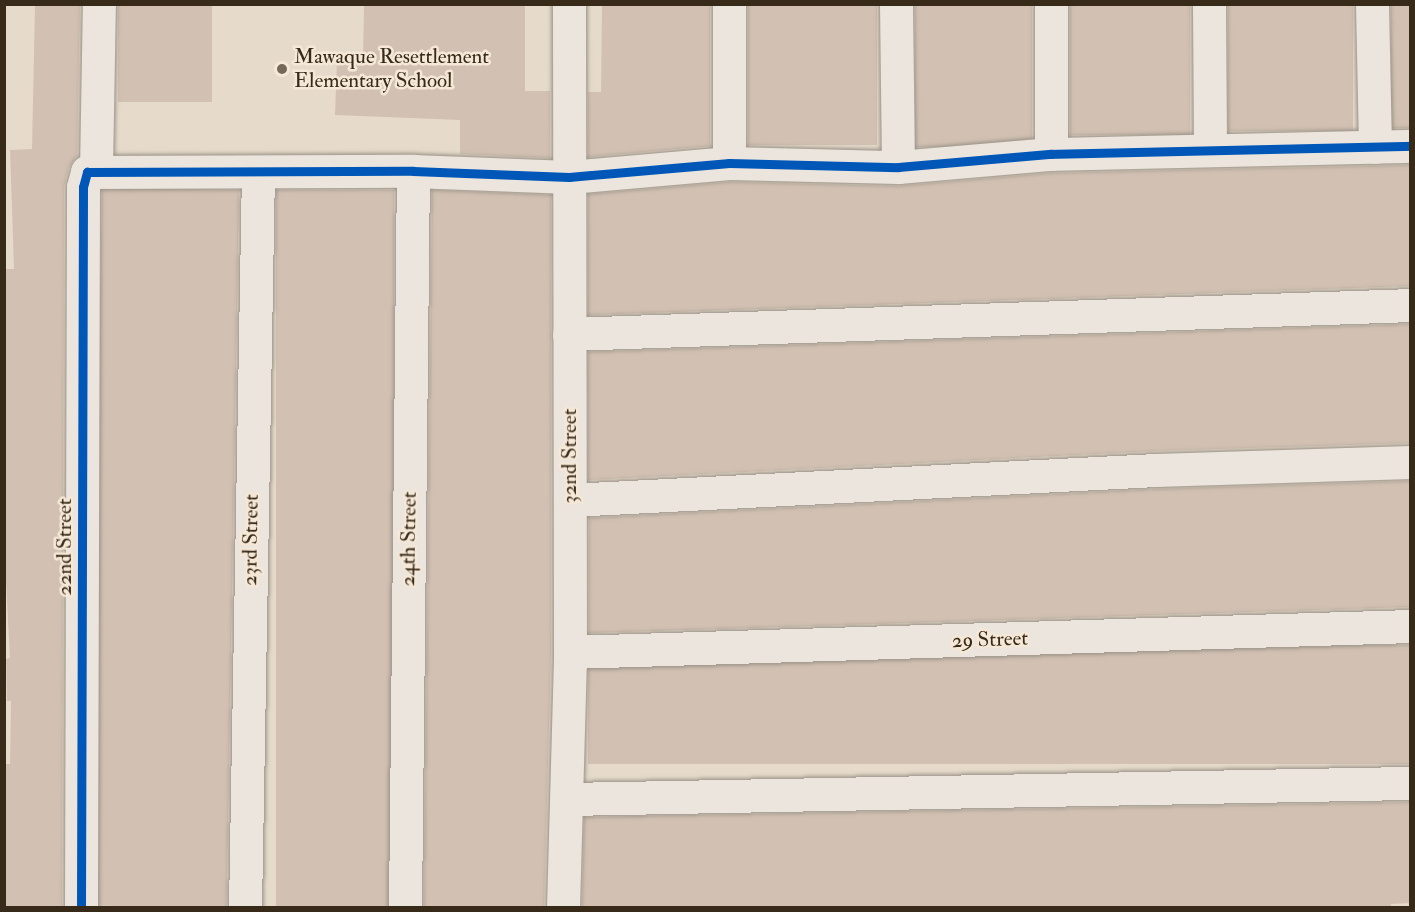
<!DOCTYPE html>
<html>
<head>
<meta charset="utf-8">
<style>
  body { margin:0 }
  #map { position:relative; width:1415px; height:912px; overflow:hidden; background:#e6dbcb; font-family:"IM FELL Double Pica",serif }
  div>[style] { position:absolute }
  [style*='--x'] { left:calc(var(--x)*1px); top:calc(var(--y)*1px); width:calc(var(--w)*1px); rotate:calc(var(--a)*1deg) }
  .building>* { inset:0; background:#d2c1b3; transform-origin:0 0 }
  .roads { filter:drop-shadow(0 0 2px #999186) drop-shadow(0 0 2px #999186) }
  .minor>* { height:33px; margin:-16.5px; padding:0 16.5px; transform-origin:16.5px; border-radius:16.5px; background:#ebe5dd }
  .cycleway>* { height:9px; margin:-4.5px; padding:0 4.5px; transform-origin:4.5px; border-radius:4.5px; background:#0057b8 }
  .dots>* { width:16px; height:16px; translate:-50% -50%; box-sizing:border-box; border:3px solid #f6e8d6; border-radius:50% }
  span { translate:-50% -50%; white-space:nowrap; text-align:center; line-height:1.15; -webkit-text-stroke:5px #f6e8d6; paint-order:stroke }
  .poi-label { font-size:21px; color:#372a18 }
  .left { translate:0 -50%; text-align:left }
  .street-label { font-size:21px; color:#372a18 }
  .frame { position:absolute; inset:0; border:6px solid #372a18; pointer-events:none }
</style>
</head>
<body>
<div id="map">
  <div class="building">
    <i style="clip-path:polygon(35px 4px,80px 4px,77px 156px,69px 167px,64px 187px,62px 908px,4px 908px,4px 764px,10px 764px,11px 701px,7px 701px,6px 659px,10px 658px,4px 545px,4px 269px,14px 269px,10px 150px,32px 149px)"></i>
    <i style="left:118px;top:4px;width:94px;height:98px"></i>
    <i style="clip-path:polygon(364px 4px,525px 4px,525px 91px,550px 91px,550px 158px,460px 154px,460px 120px,335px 115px,337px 58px,363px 59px)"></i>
    <i style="clip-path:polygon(602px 4px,710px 4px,710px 146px,588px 157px,588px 92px,601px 92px)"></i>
    <i style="left:748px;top:4px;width:129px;height:141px"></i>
    <i style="left:915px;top:4px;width:117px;height:143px"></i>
    <i style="left:1070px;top:4px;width:120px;height:131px"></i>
    <i style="left:1228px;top:4px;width:125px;height:127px"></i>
    <i style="left:1391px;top:4px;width:19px;height:124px"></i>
    <i style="clip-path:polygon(1410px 165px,1410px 286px,588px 315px,588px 194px,730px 182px,898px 186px,1052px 173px)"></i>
    <i style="left:239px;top:190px;width:718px;height:137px;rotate:91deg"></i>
    <i style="left:276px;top:190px;width:118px;height:718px"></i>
    <i style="clip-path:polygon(432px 190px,551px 195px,551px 652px,544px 908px,424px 908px)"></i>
    <i style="clip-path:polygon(1410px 324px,1410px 443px,1155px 451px,588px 480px,588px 352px)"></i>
    <i style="clip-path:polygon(1410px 481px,1410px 607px,589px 633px,589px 518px,1157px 489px)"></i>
    <i style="left:1410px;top:645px;width:119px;height:822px;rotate:90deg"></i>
    <i style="clip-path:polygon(1410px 802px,1410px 903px,1391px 904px,1391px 908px,582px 908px,584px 817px)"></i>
  </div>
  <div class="roads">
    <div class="minor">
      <i style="--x:896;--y:4;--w:163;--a:89.3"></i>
      <i style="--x:1209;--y:4;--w:146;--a:89.6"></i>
      <i style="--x:1372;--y:4;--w:143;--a:88.8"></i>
      <i style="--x:1051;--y:154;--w:150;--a:-90"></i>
      <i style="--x:729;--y:163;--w:159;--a:-90"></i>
      <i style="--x:96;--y:170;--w:166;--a:-89"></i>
      <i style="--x:569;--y:334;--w:841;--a:-1.97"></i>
      <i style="--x:570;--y:500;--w:587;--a:-2.93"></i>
      <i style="--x:1156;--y:470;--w:254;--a:-1.8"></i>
      <i style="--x:570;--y:652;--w:840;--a:-1.77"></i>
      <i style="--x:567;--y:799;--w:843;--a:-1.09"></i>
      <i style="--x:81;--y:908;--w:721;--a:-89.84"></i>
      <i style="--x:83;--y:187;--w:16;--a:-75"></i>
      <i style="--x:87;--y:172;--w:326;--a:-0.2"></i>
      <i style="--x:413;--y:171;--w:156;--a:2.2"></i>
      <i style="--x:569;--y:177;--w:161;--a:-5"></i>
      <i style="--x:729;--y:163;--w:169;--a:1.4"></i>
      <i style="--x:898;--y:167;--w:154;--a:-4.9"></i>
      <i style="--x:1051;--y:154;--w:359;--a:-1.3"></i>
      <i style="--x:245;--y:908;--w:735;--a:-88.99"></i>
      <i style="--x:405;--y:908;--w:737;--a:-89.38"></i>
      <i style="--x:563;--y:908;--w:256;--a:-88.4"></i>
      <i style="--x:570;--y:652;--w:648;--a:-90.09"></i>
    </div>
  </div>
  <div class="cycleway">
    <i style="--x:81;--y:908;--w:721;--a:-89.84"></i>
    <i style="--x:83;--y:187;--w:16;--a:-75"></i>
    <i style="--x:87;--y:172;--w:326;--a:-0.2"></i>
    <i style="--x:413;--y:171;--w:156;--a:2.2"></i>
    <i style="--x:569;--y:177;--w:161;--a:-5"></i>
    <i style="--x:729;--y:163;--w:169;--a:1.4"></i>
    <i style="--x:898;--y:167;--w:154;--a:-4.9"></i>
    <i style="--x:1051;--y:154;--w:359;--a:-1.3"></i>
  </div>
  <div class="dots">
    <i style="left:282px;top:69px;background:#746857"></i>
  </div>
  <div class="poi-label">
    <span class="left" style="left:294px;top:69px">Mawaque Resettlement<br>Elementary School</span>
  </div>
  <div class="street-label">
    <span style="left:570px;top:456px;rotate:-90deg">32nd Street</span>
    <span style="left:409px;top:539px;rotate:-89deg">24th Street</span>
    <span style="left:251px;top:540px;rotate:-89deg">23rd Street</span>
    <span style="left:65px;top:547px;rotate:-90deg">22nd Street</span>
    <span style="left:990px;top:640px;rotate:-2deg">29 Street</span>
  </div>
  <div class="frame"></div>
</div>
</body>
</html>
